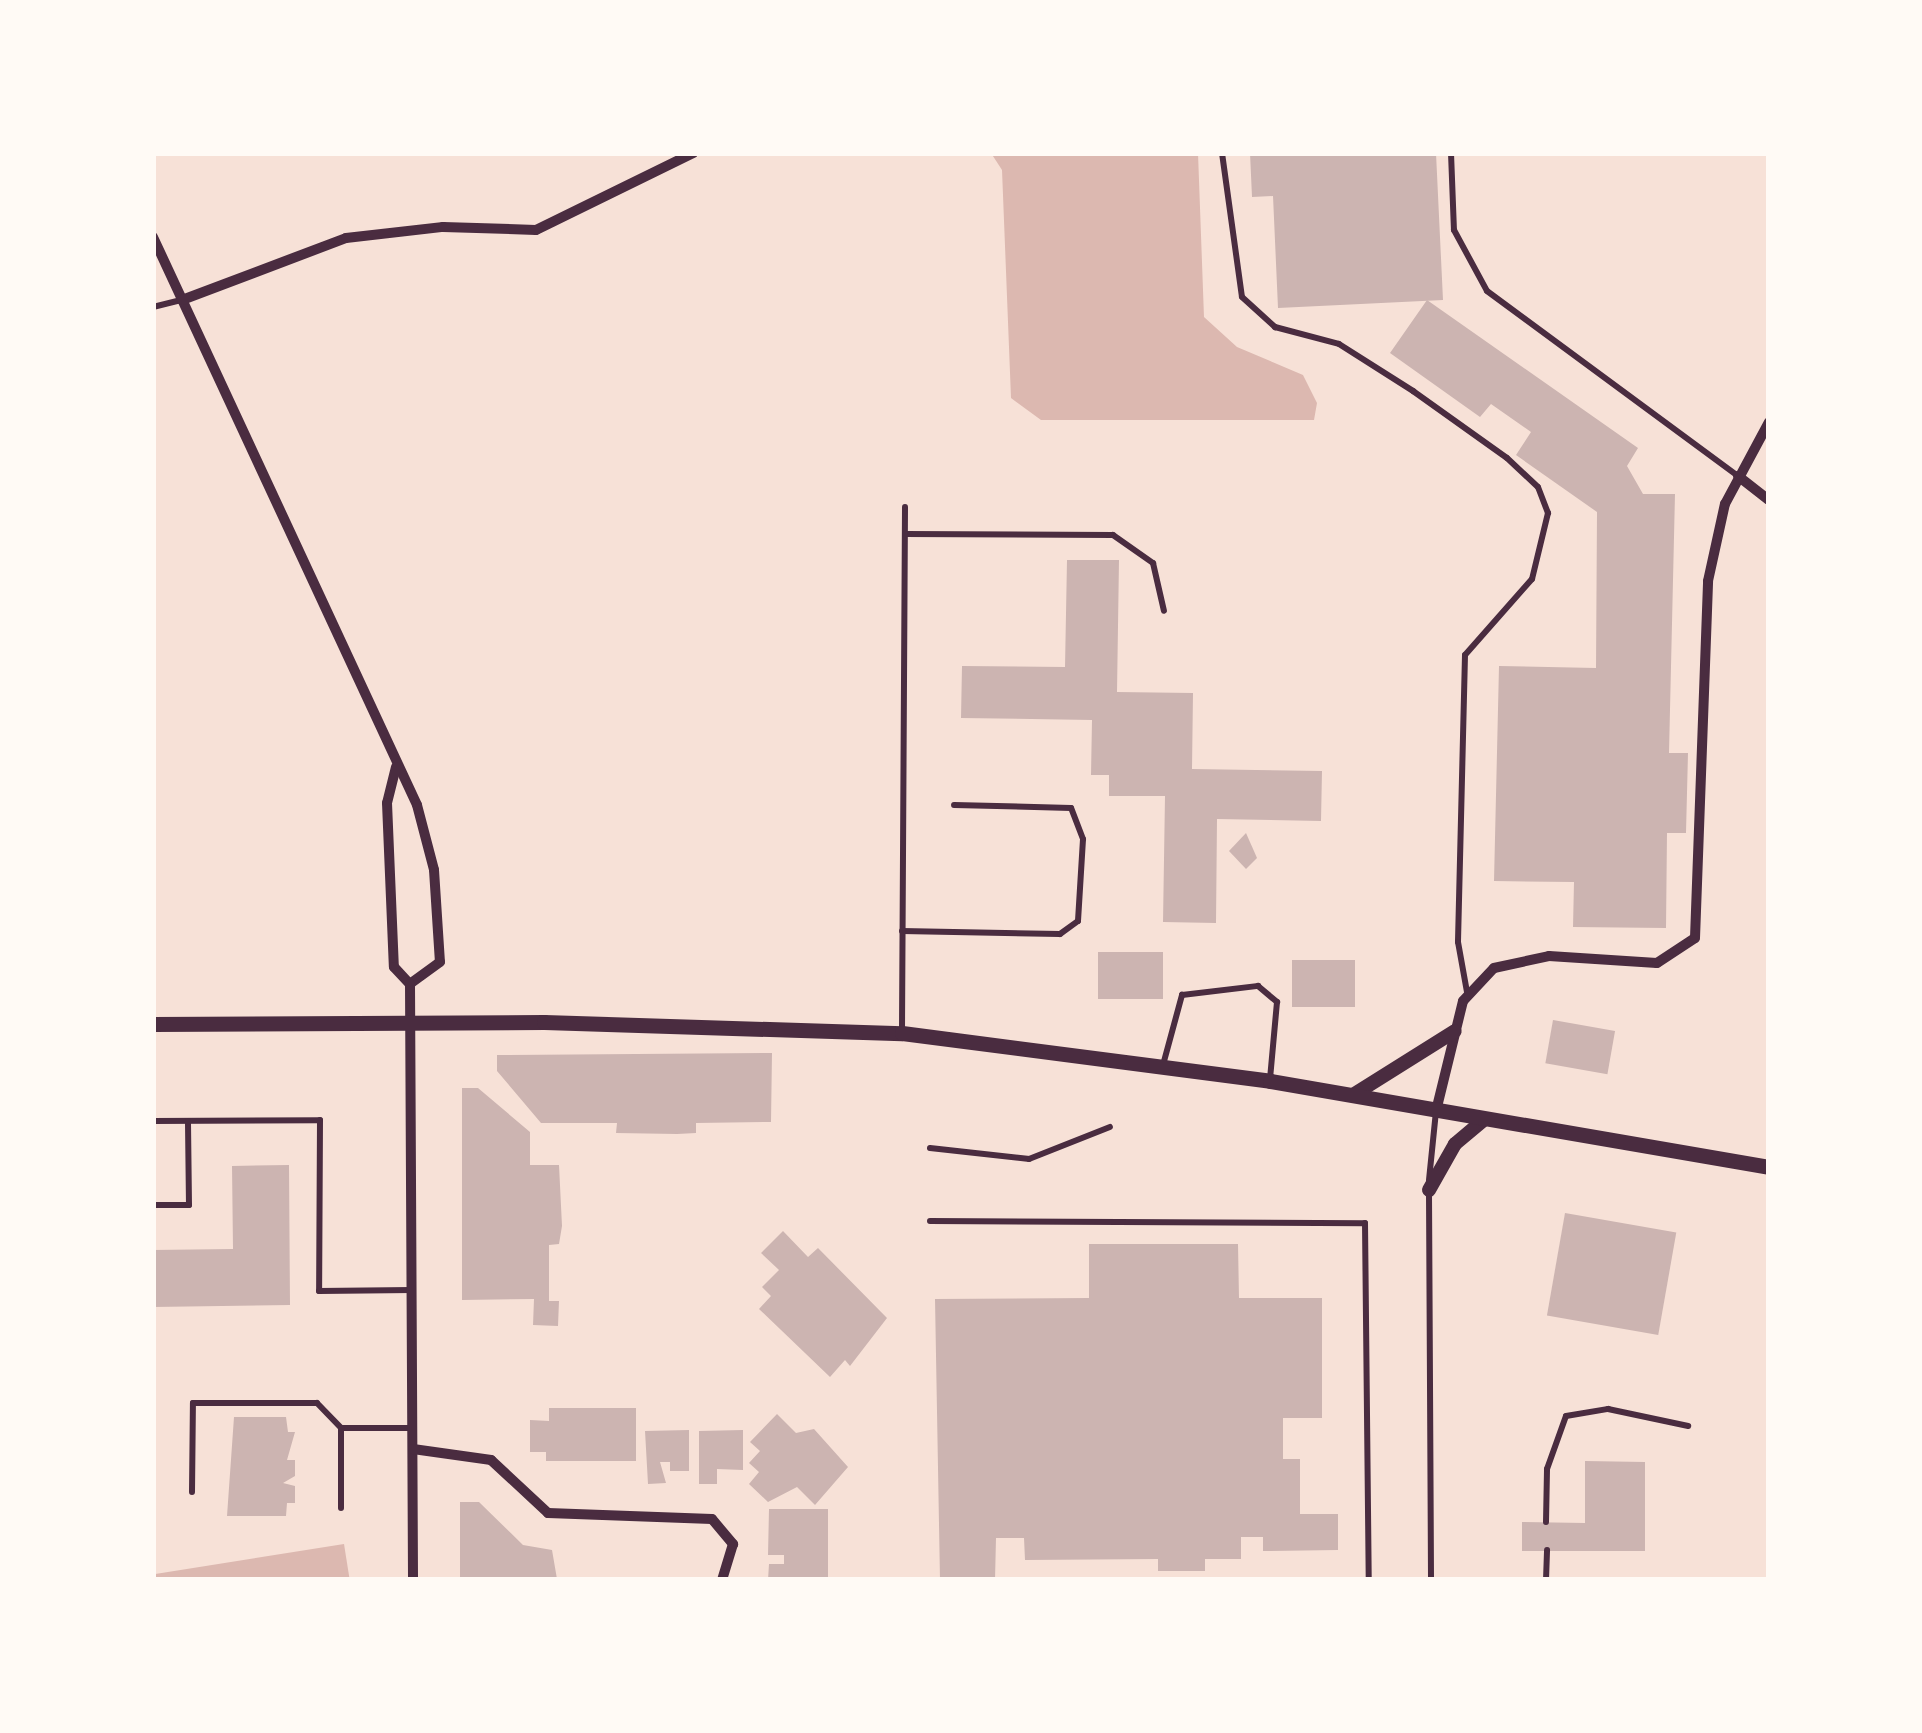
<!DOCTYPE html>
<html>
<head>
<meta charset="utf-8">
<style>
  body { margin:0 }
  #map { position:relative; width:1922px; height:1733px; overflow:hidden; background:#f7e1d7; font-family:"Space Grotesk",sans-serif }
  div>[style] { position:absolute }
  [style*='--x'] { left:calc(var(--x)*1px); top:calc(var(--y)*1px); width:calc(var(--w)*1px); rotate:calc(var(--a)*1deg) }
  .water>* { inset:0; background:#dcb8b0; transform-origin:0 0 }
  .building>* { inset:0; background:#ccb4b1; transform-origin:0 0 }
  .service>* { height:6px; margin:-3px; padding:0 3px; transform-origin:3px; border-radius:3px; background:#4a2c40 }
  .minor>* { height:10px; margin:-5px; padding:0 5px; transform-origin:5px; border-radius:5px; background:#4a2c40 }
  .tertiary>* { height:14px; margin:-7px; padding:0 7px; transform-origin:7px; border-radius:7px; background:#4a2c40 }
  .secondary>* { height:15px; margin:-7.5px; padding:0 7.5px; transform-origin:7.5px; border-radius:7.5px; background:#4a2c40 }
  span { translate:-50% -50%; white-space:nowrap; text-align:center; line-height:1.15; -webkit-text-stroke:12px #fffaf5; paint-order:stroke }
  .frame { position:absolute; inset:0; border:156px solid #fffaf5; pointer-events:none }
</style>
</head>
<body>
<div id="map">
  <div class="water">
    <i style="clip-path:polygon(991px 153px,1198px 153px,1204px 317px,1237px 347px,1303px 375px,1317px 403px,1314px 420px,1041px 420px,1011px 398px,1002px 170px)"></i>
    <i style="left:344px;top:1544px;width:36px;height:191px;rotate:81deg"></i>
  </div>
  <div class="building">
    <i style="clip-path:polygon(1250px 153px,1436px 153px,1443px 300px,1278px 308px,1273px 196px,1252px 197px)"></i>
    <i style="clip-path:polygon(1427px 300px,1638px 448px,1627px 466px,1643px 494px,1675px 494px,1669px 753px,1688px 753px,1686px 833px,1667px 833px,1666px 928px,1573px 927px,1574px 882px,1494px 881px,1499px 666px,1596px 668px,1597px 512px,1516px 455px,1531px 432px,1491px 404px,1480px 417px,1390px 353px)"></i>
    <i style="clip-path:polygon(1067px 560px,1119px 560px,1117px 692px,1193px 693px,1192px 769px,1322px 771px,1321px 821px,1217px 819px,1216px 923px,1163px 922px,1165px 796px,1109px 796px,1109px 775px,1091px 775px,1092px 720px,961px 718px,962px 666px,1065px 667px)"></i>
    <i style="clip-path:polygon(1246px 833px,1257px 858px,1246px 869px,1229px 851px)"></i>
    <i style="left:1163px;top:952px;width:47px;height:65px;rotate:90deg"></i>
    <i style="left:1292px;top:960px;width:63px;height:47px"></i>
    <i style="left:1553px;top:1020px;width:63px;height:44px;rotate:10deg"></i>
    <i style="clip-path:polygon(772px 1053px,771px 1122px,696px 1123px,696px 1133px,677px 1134px,616px 1133px,617px 1123px,541px 1123px,497px 1071px,497px 1055px)"></i>
    <i style="clip-path:polygon(462px 1088px,478px 1088px,530px 1132px,530px 1165px,559px 1165px,562px 1226px,559px 1244px,549px 1245px,549px 1301px,559px 1301px,558px 1326px,533px 1325px,534px 1299px,462px 1300px)"></i>
    <i style="clip-path:polygon(289px 1165px,290px 1305px,153px 1307px,153px 1250px,233px 1249px,232px 1166px)"></i>
    <i style="left:1565px;top:1213px;width:113px;height:104px;rotate:10deg"></i>
    <i style="clip-path:polygon(783px 1231px,808px 1257px,818px 1248px,887px 1318px,850px 1366px,845px 1360px,830px 1377px,759px 1309px,771px 1296px,762px 1287px,779px 1270px,761px 1253px)"></i>
    <i style="clip-path:polygon(1089px 1244px,1238px 1244px,1239px 1298px,1322px 1298px,1322px 1418px,1283px 1418px,1283px 1459px,1300px 1459px,1300px 1514px,1338px 1514px,1338px 1550px,1263px 1551px,1263px 1537px,1241px 1537px,1241px 1559px,1205px 1559px,1205px 1571px,1158px 1571px,1158px 1559px,1025px 1560px,1024px 1538px,996px 1538px,995px 1580px,940px 1580px,935px 1299px,1089px 1298px)"></i>
    <i style="clip-path:polygon(549px 1408px,636px 1408px,636px 1461px,546px 1461px,546px 1452px,530px 1452px,530px 1420px,549px 1421px)"></i>
    <i style="clip-path:polygon(777px 1414px,796px 1433px,814px 1429px,848px 1467px,815px 1505px,797px 1487px,768px 1502px,749px 1484px,759px 1472px,749px 1463px,760px 1451px,750px 1442px)"></i>
    <i style="clip-path:polygon(234px 1417px,286px 1417px,288px 1432px,295px 1432px,287px 1460px,295px 1460px,295px 1476px,283px 1483px,295px 1486px,295px 1503px,287px 1503px,286px 1516px,227px 1516px)"></i>
    <i style="clip-path:polygon(689px 1430px,689px 1471px,670px 1471px,670px 1462px,660px 1462px,666px 1483px,648px 1484px,645px 1431px)"></i>
    <i style="clip-path:polygon(743px 1430px,743px 1470px,717px 1469px,717px 1484px,699px 1484px,699px 1431px)"></i>
    <i style="clip-path:polygon(1585px 1461px,1645px 1462px,1645px 1551px,1522px 1551px,1522px 1522px,1585px 1523px)"></i>
    <i style="clip-path:polygon(460px 1502px,479px 1502px,523px 1545px,552px 1550px,557px 1579px,460px 1580px)"></i>
    <i style="clip-path:polygon(769px 1509px,828px 1509px,828px 1580px,768px 1580px,769px 1564px,784px 1564px,784px 1555px,768px 1555px)"></i>
  </div>
  <div class="service">
    <i style="--x:1222;--y:153;--w:145;--a:82.1"></i>
    <i style="--x:1242;--y:297;--w:45;--a:42.3"></i>
    <i style="--x:1275;--y:327;--w:66;--a:14.9"></i>
    <i style="--x:1339;--y:344;--w:88;--a:32.4"></i>
    <i style="--x:1413;--y:391;--w:115;--a:35.5"></i>
    <i style="--x:1507;--y:458;--w:42;--a:43.1"></i>
    <i style="--x:1538;--y:487;--w:28;--a:69"></i>
    <i style="--x:1548;--y:513;--w:68;--a:103.6"></i>
    <i style="--x:1532;--y:579;--w:101;--a:131.4"></i>
    <i style="--x:1465;--y:655;--w:287;--a:91.4"></i>
    <i style="--x:1458;--y:942;--w:51;--a:79.8"></i>
    <i style="--x:1451;--y:153;--w:77;--a:87.8"></i>
    <i style="--x:1454;--y:230;--w:69;--a:61.6"></i>
    <i style="--x:1487;--y:291;--w:312;--a:36.4"></i>
    <i style="--x:153;--y:307;--w:30;--a:-14"></i>
    <i style="--x:905;--y:534;--w:208;--a:0.3"></i>
    <i style="--x:1113;--y:535;--w:49;--a:35"></i>
    <i style="--x:1153;--y:563;--w:49;--a:77.1"></i>
    <i style="--x:902;--y:931;--w:158;--a:1.1"></i>
    <i style="--x:1060;--y:934;--w:22;--a:-36"></i>
    <i style="--x:1078;--y:921;--w:82;--a:-86.5"></i>
    <i style="--x:1083;--y:839;--w:33;--a:-111"></i>
    <i style="--x:1071;--y:808;--w:117;--a:-178.5"></i>
    <i style="--x:902;--y:1029;--w:522;--a:-89.67"></i>
    <i style="--x:1163;--y:1065;--w:73;--a:-74.8"></i>
    <i style="--x:1182;--y:995;--w:77;--a:-6.8"></i>
    <i style="--x:1258;--y:986;--w:25;--a:40"></i>
    <i style="--x:1277;--y:1002;--w:77;--a:95.2"></i>
    <i style="--x:153;--y:1121;--w:167;--a:-0.3"></i>
    <i style="--x:320;--y:1120;--w:171;--a:90.3"></i>
    <i style="--x:319;--y:1291;--w:93;--a:-0.6"></i>
    <i style="--x:930;--y:1148;--w:100;--a:6.3"></i>
    <i style="--x:1029;--y:1159;--w:87;--a:-21.6"></i>
    <i style="--x:1429;--y:1180;--w:69;--a:-84.2"></i>
    <i style="--x:1429;--y:1194;--w:386;--a:89.7"></i>
    <i style="--x:153;--y:1205;--w:36;--a:0"></i>
    <i style="--x:189;--y:1205;--w:84;--a:-90.7"></i>
    <i style="--x:930;--y:1221;--w:435;--a:0.3"></i>
    <i style="--x:1365;--y:1223;--w:357;--a:89.4"></i>
    <i style="--x:341;--y:1428;--w:69;--a:0"></i>
    <i style="--x:192;--y:1492;--w:89;--a:-89.4"></i>
    <i style="--x:193;--y:1403;--w:124;--a:0"></i>
    <i style="--x:317;--y:1403;--w:35;--a:46"></i>
    <i style="--x:341;--y:1428;--w:80;--a:90"></i>
    <i style="--x:1546;--y:1522;--w:53;--a:-88.9"></i>
    <i style="--x:1547;--y:1469;--w:56;--a:-70.3"></i>
    <i style="--x:1566;--y:1416;--w:43;--a:-9.5"></i>
    <i style="--x:1608;--y:1409;--w:82;--a:12"></i>
    <i style="--x:1546;--y:1580;--w:30;--a:-88"></i>
  </div>
  <div class="minor">
    <i style="--x:153;--y:237;--w:626;--a:65.07"></i>
    <i style="--x:417;--y:805;--w:67;--a:75.3"></i>
    <i style="--x:434;--y:870;--w:92;--a:86.3"></i>
    <i style="--x:440;--y:962;--w:37;--a:144"></i>
    <i style="--x:182;--y:300;--w:175;--a:-20.7"></i>
    <i style="--x:346;--y:238;--w:98;--a:-6.5"></i>
    <i style="--x:443;--y:227;--w:93;--a:1.8"></i>
    <i style="--x:536;--y:230;--w:175;--a:-26.1"></i>
    <i style="--x:1738;--y:476;--w:39;--a:38"></i>
    <i style="--x:396;--y:767;--w:37;--a:104"></i>
    <i style="--x:387;--y:803;--w:164;--a:87.6"></i>
    <i style="--x:394;--y:967;--w:23;--a:47"></i>
    <i style="--x:410;--y:984;--w:596;--a:89.71"></i>
    <i style="--x:1436;--y:1111;--w:113;--a:-76.2"></i>
    <i style="--x:1463;--y:1001;--w:45;--a:-46.8"></i>
    <i style="--x:1494;--y:968;--w:56;--a:-12.3"></i>
    <i style="--x:1549;--y:956;--w:108;--a:3.7"></i>
    <i style="--x:1657;--y:963;--w:45;--a:-33.3"></i>
    <i style="--x:1695;--y:938;--w:357;--a:-87.9"></i>
    <i style="--x:1708;--y:581;--w:79;--a:-77.6"></i>
    <i style="--x:1725;--y:504;--w:93;--a:-61.8"></i>
    <i style="--x:413;--y:1449;--w:79;--a:8"></i>
    <i style="--x:491;--y:1460;--w:78;--a:42.9"></i>
    <i style="--x:548;--y:1513;--w:164;--a:2.1"></i>
    <i style="--x:712;--y:1519;--w:33;--a:50"></i>
    <i style="--x:733;--y:1544;--w:38;--a:107"></i>
  </div>
  <div class="tertiary">
    <i style="--x:1353;--y:1095;--w:120;--a:-32.1"></i>
    <i style="--x:1429;--y:1190;--w:53;--a:-60.5"></i>
    <i style="--x:1455;--y:1144;--w:39;--a:-40"></i>
  </div>
  <div class="secondary">
    <i style="--x:153;--y:1024;--w:391;--a:-0.3"></i>
    <i style="--x:544;--y:1022;--w:358;--a:1.8"></i>
    <i style="--x:902;--y:1033;--w:371;--a:7.4"></i>
    <i style="--x:1270;--y:1081;--w:506;--a:9.78"></i>
  </div>
  <div class="frame"></div>
</div>
</body>
</html>
